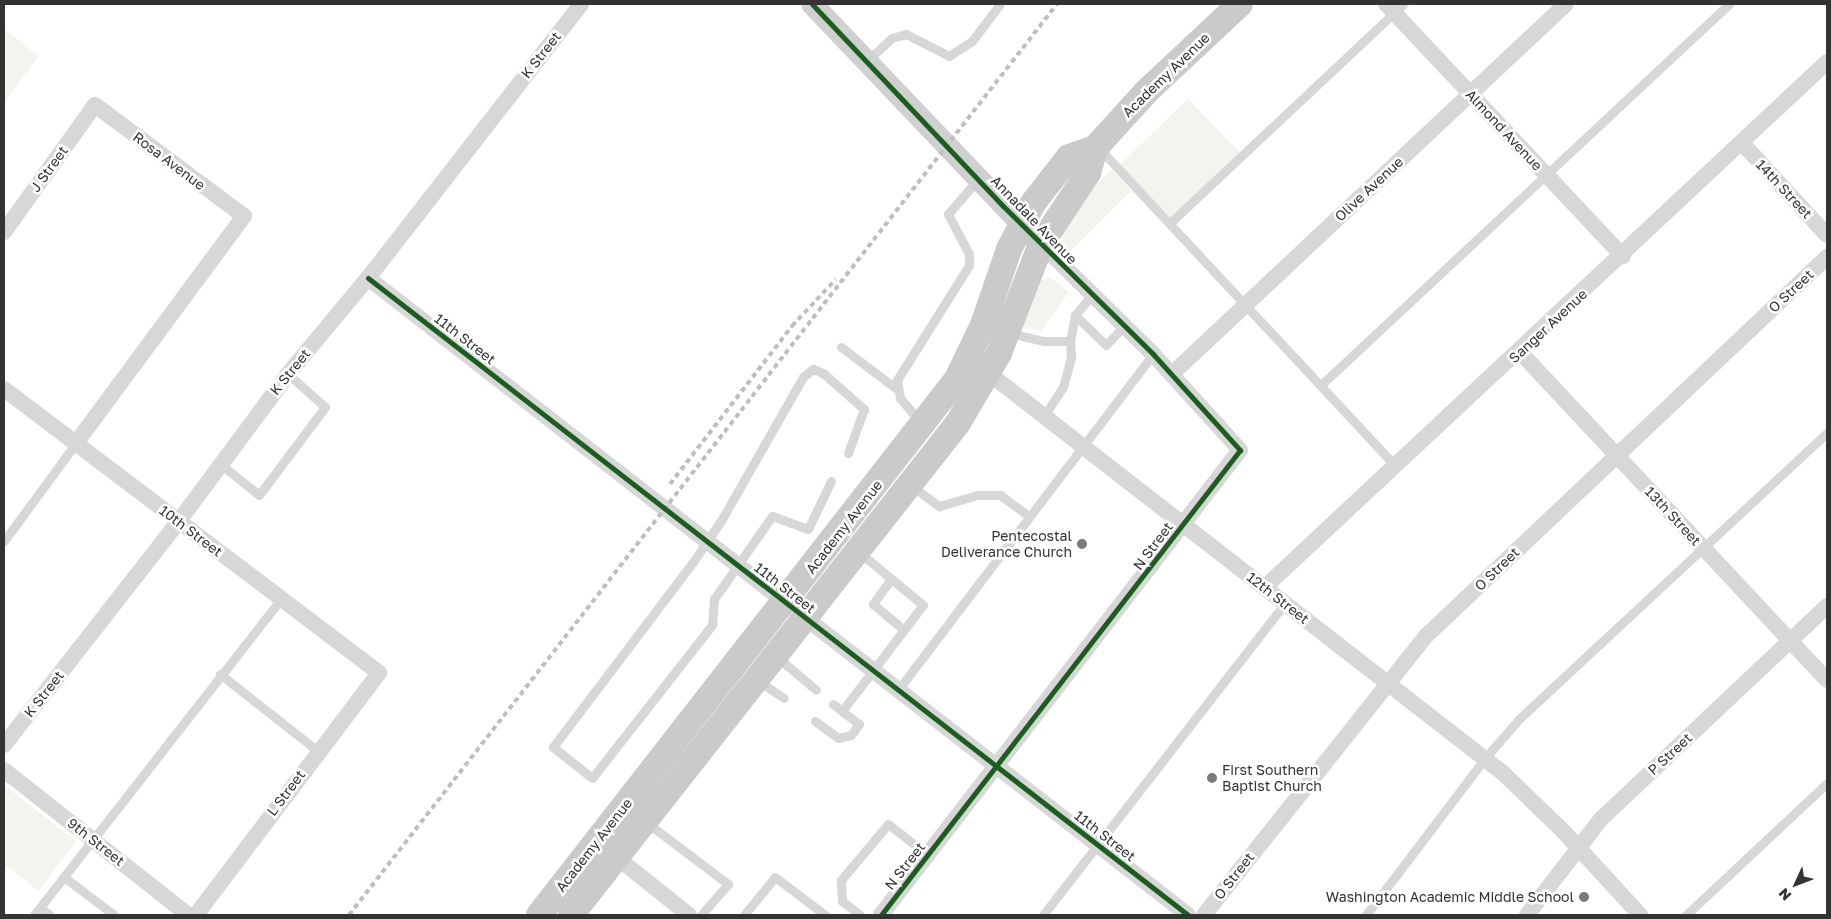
<!DOCTYPE html>
<html>
<head>
<meta charset="utf-8">
<style>
  body { margin:0 }
  #map { position:relative; width:1831px; height:919px; overflow:hidden; background:#fff; font-family:"Golos Text",sans-serif }
  div>[style] { position:absolute }
  [style*='--x'] { left:calc(var(--x)*1px); top:calc(var(--y)*1px); width:calc(var(--w)*1px); rotate:calc(var(--a)*1deg) }
  .green>* { inset:0; background:#f1f5ed; transform-origin:0 0 }
  .lane>* { height:9px; margin:-4.5px; padding:0 4.5px; transform-origin:4.5px; border-radius:4.5px; background:#d7d7d7 }
  .street>* { height:16px; margin:-8px; padding:0 8px; transform-origin:8px; border-radius:8px; background:#d7d7d7 }
  .secondary>* { height:22px; margin:-11px; padding:0 11px; transform-origin:11px; border-radius:11px; background:#d0d0d0 }
  .primary>* { height:26px; margin:-13px; padding:0 13px; transform-origin:13px; border-radius:13px; background:#cacaca }
  .rail>* { height:4px; margin-top:-2px; transform-origin:0; background:repeating-linear-gradient(90deg,#bebebe 0 5px,transparent 0 9px) }
  .cycleway>* { height:5px; margin:-2.5px; padding:0 2.5px; transform-origin:2.5px; border-radius:2.5px; background:#1b5e20 }
  .dots>* { width:14px; height:14px; translate:-50% -50%; box-sizing:border-box; border:2px solid #fff; border-radius:50% }
  span { translate:-50% -50%; white-space:nowrap; text-align:center; line-height:1.15; -webkit-text-stroke:5px #fff; paint-order:stroke }
  .street-label { font-size:14px; color:#333 }
  .poi-label { font-size:14px; color:#333 }
  .right { translate:-100% -50%; text-align:right }
  .left { translate:0 -50%; text-align:left }
  .frame { position:absolute; inset:0; border:5px solid #333; pointer-events:none }
  .north { position:absolute; left:1771px; top:859px; width:50px; height:50px; -webkit-text-stroke:4px #fff; paint-order:stroke; rotate:227deg; font-size:14px; font-weight:700; line-height:20px; text-align:center; color:#333 }
  .north::after { content:''; display:block; margin:auto; width:18px; height:22px; background:#333; clip-path:polygon(50% 0,100% 100%,50% 72%,0 100%) }
</style>
</head>
<body>
<div id="map">
  <div class="green">
    <i style="clip-path:polygon(4px 29px,39px 56px,4px 102px)"></i>
    <i style="left:1188px;top:99px;width:74px;height:95px;rotate:46deg"></i>
    <i style="clip-path:polygon(1112px 169px,1131px 191px,1070px 252px,1063px 245px,1062px 235px,1092px 189px)"></i>
    <i style="clip-path:polygon(1051px 278px,1069px 292px,1041px 331px,1020px 327px,1037px 281px)"></i>
    <i style="clip-path:polygon(4px 785px,76px 841px,38px 891px,4px 864px)"></i>
  </div>
  <div class="lane">
    <i style="--x:867;--y:61;--w:34;--a:-43"></i>
    <i style="--x:892;--y:38;--w:15;--a:-16"></i>
    <i style="--x:906;--y:34;--w:48;--a:27.1"></i>
    <i style="--x:949;--y:56;--w:27;--a:-33"></i>
    <i style="--x:972;--y:41;--w:46;--a:-52.9"></i>
    <i style="--x:1098;--y:147;--w:437;--a:47"></i>
    <i style="--x:1170;--y:223;--w:320;--a:-43.2"></i>
    <i style="--x:1075;--y:315;--w:43;--a:44.1"></i>
    <i style="--x:1106;--y:345;--w:25;--a:-47"></i>
    <i style="--x:1009;--y:333;--w:37;--a:13"></i>
    <i style="--x:1045;--y:341;--w:25;--a:0"></i>
    <i style="--x:1070;--y:341;--w:26;--a:-79"></i>
    <i style="--x:1075;--y:315;--w:26;--a:-50"></i>
    <i style="--x:841;--y:347;--w:71;--a:37"></i>
    <i style="--x:1321;--y:385;--w:558;--a:-43.04"></i>
    <i style="--x:1044;--y:416;--w:35;--a:-57"></i>
    <i style="--x:1063;--y:387;--w:30;--a:-75"></i>
    <i style="--x:1071;--y:358;--w:17;--a:-93"></i>
    <i style="--x:921;--y:423;--w:33;--a:-130"></i>
    <i style="--x:900;--y:398;--w:18;--a:-99"></i>
    <i style="--x:897;--y:380;--w:136;--a:-57.9"></i>
    <i style="--x:969;--y:265;--w:11;--a:-90"></i>
    <i style="--x:969;--y:254;--w:45;--a:-117.7"></i>
    <i style="--x:948;--y:214;--w:46;--a:-49.4"></i>
    <i style="--x:219;--y:463;--w:51;--a:38.7"></i>
    <i style="--x:259;--y:495;--w:110;--a:-53.1"></i>
    <i style="--x:325;--y:407;--w:50;--a:-138.3"></i>
    <i style="--x:831;--y:481;--w:53;--a:115.6"></i>
    <i style="--x:808;--y:529;--w:38;--a:-160"></i>
    <i style="--x:772;--y:516;--w:101;--a:124.9"></i>
    <i style="--x:714;--y:599;--w:26;--a:94"></i>
    <i style="--x:712;--y:625;--w:194;--a:128.1"></i>
    <i style="--x:592;--y:778;--w:50;--a:-141.5"></i>
    <i style="--x:553;--y:747;--w:232;--a:-52.9"></i>
    <i style="--x:693;--y:562;--w:52;--a:-56"></i>
    <i style="--x:722;--y:519;--w:163;--a:-60.3"></i>
    <i style="--x:803;--y:377;--w:13;--a:-39"></i>
    <i style="--x:813;--y:369;--w:11;--a:22"></i>
    <i style="--x:823;--y:373;--w:55;--a:41.3"></i>
    <i style="--x:864;--y:409;--w:47;--a:110"></i>
    <i style="--x:912;--y:486;--w:34;--a:37"></i>
    <i style="--x:939;--y:506;--w:40;--a:-16"></i>
    <i style="--x:977;--y:495;--w:23;--a:0"></i>
    <i style="--x:1000;--y:495;--w:36;--a:36"></i>
    <i style="--x:4;--y:541;--w:122;--a:-53.7"></i>
    <i style="--x:891;--y:579;--w:31;--a:126"></i>
    <i style="--x:873;--y:604;--w:40;--a:40"></i>
    <i style="--x:777;--y:657;--w:51;--a:40.2"></i>
    <i style="--x:220;--y:674;--w:125;--a:38.2"></i>
    <i style="--x:757;--y:680;--w:32;--a:34"></i>
    <i style="--x:898;--y:690;--w:422;--a:-52.8"></i>
    <i style="--x:833;--y:704;--w:11;--a:38"></i>
    <i style="--x:815;--y:721;--w:29;--a:36"></i>
    <i style="--x:838;--y:738;--w:13;--a:-13"></i>
    <i style="--x:851;--y:735;--w:14;--a:-54"></i>
    <i style="--x:859;--y:724;--w:21;--a:-143"></i>
    <i style="--x:842;--y:711;--w:133;--a:-52.6"></i>
    <i style="--x:923;--y:605;--w:82;--a:-140.5"></i>
    <i style="--x:646;--y:822;--w:103;--a:37.1"></i>
    <i style="--x:728;--y:884;--w:41;--a:131.1"></i>
    <i style="--x:64;--y:877;--w:63;--a:37.2"></i>
    <i style="--x:40;--y:908;--w:12;--a:35"></i>
    <i style="--x:34;--y:915;--w:401;--a:-52"></i>
    <i style="--x:744;--y:915;--w:49;--a:-50.8"></i>
    <i style="--x:775;--y:877;--w:63;--a:37.2"></i>
    <i style="--x:860;--y:915;--w:23;--a:-142"></i>
    <i style="--x:842;--y:901;--w:21;--a:-93"></i>
    <i style="--x:841;--y:880;--w:73;--a:-50"></i>
    <i style="--x:888;--y:824;--w:51;--a:37.8"></i>
    <i style="--x:1043;--y:915;--w:395;--a:-52.2"></i>
    <i style="--x:1366;--y:915;--w:197;--a:-52.8"></i>
    <i style="--x:1485;--y:758;--w:53;--a:-48.8"></i>
    <i style="--x:1520;--y:718;--w:419;--a:-42.9"></i>
    <i style="--x:1686;--y:915;--w:193;--a:-43.1"></i>
  </div>
  <div class="street">
    <i style="--x:1386;--y:4;--w:346;--a:46.8"></i>
    <i style="--x:1742;--y:143;--w:125;--a:47.3"></i>
    <i style="--x:4;--y:232;--w:156;--a:-54.4"></i>
    <i style="--x:95;--y:105;--w:186;--a:36.7"></i>
    <i style="--x:244;--y:216;--w:282;--a:126.5"></i>
    <i style="--x:368;--y:278;--w:1038;--a:37.84"></i>
    <i style="--x:1520;--y:352;--w:449;--a:46.9"></i>
    <i style="--x:982;--y:368;--w:660;--a:37.86"></i>
    <i style="--x:1503;--y:773;--w:85;--a:44"></i>
    <i style="--x:1564;--y:832;--w:113;--a:47.5"></i>
    <i style="--x:1172;--y:374;--w:540;--a:-43.2"></i>
    <i style="--x:4;--y:389;--w:470;--a:37.1"></i>
    <i style="--x:379;--y:673;--w:303;--a:127.1"></i>
    <i style="--x:1265;--y:587;--w:769;--a:-43.05"></i>
    <i style="--x:4;--y:745;--w:284;--a:-52"></i>
    <i style="--x:179;--y:521;--w:183;--a:-53.4"></i>
    <i style="--x:288;--y:374;--w:125;--a:-50.2"></i>
    <i style="--x:368;--y:278;--w:347;--a:-52.1"></i>
    <i style="--x:4;--y:770;--w:234;--a:38.2"></i>
    <i style="--x:610;--y:852;--w:101;--a:38.6"></i>
    <i style="--x:881;--y:915;--w:587;--a:-52.33"></i>
    <i style="--x:1240;--y:450;--w:130;--a:-132.2"></i>
    <i style="--x:1153;--y:354;--w:157;--a:-135.5"></i>
    <i style="--x:1204;--y:915;--w:357;--a:-51.5"></i>
    <i style="--x:1426;--y:636;--w:552;--a:-43.38"></i>
    <i style="--x:1527;--y:915;--w:121;--a:-52.4"></i>
    <i style="--x:1601;--y:819;--w:311;--a:-43.3"></i>
  </div>
  <div class="secondary">
    <i style="--x:812;--y:4;--w:322;--a:46.4"></i>
  </div>
  <div class="primary">
    <i style="--x:539;--y:915;--w:680;--a:-52.05"></i>
    <i style="--x:957;--y:379;--w:60;--a:-64.3"></i>
    <i style="--x:983;--y:325;--w:80;--a:-71.1"></i>
    <i style="--x:1009;--y:249;--w:52;--a:-62.4"></i>
    <i style="--x:1033;--y:203;--w:58;--a:-52"></i>
    <i style="--x:1069;--y:157;--w:28;--a:-19"></i>
    <i style="--x:571;--y:915;--w:626;--a:-51.81"></i>
    <i style="--x:958;--y:423;--w:81;--a:-59.6"></i>
    <i style="--x:999;--y:353;--w:117;--a:-68.9"></i>
    <i style="--x:1041;--y:244;--w:85;--a:-56.5"></i>
    <i style="--x:1088;--y:173;--w:26;--a:-74"></i>
    <i style="--x:1095;--y:148;--w:77;--a:-47.6"></i>
    <i style="--x:1147;--y:91;--w:127;--a:-43.1"></i>
  </div>
  <div class="rail">
    <i style="--x:670;--y:484;--w:200;--a:-52.3"></i>
    <i style="--x:792;--y:326;--w:64;--a:-46.9"></i>
    <i style="--x:349;--y:915;--w:1154;--a:-52.15"></i>
  </div>
  <div class="cycleway">
    <i style="--x:812;--y:4;--w:278;--a:46.6"></i>
    <i style="--x:1003;--y:206;--w:211;--a:44.6"></i>
    <i style="--x:1153;--y:354;--w:130;--a:47.8"></i>
    <i style="--x:1240;--y:450;--w:587;--a:127.67"></i>
    <i style="--x:368;--y:278;--w:1038;--a:37.84"></i>
  </div>
  <div class="dots">
    <i style="left:1082px;top:544px;background:#7a7a7a"></i>
    <i style="left:1212px;top:778px;background:#7a7a7a"></i>
    <i style="left:1584px;top:897px;background:#7a7a7a"></i>
  </div>
  <div class="street-label">
    <span style="left:541px;top:55px;rotate:-52deg">K Street</span>
    <span style="left:1166px;top:75px;rotate:-44deg">Academy Avenue</span>
    <span style="left:1504px;top:130px;rotate:47deg">Almond Avenue</span>
    <span style="left:169px;top:161px;rotate:37deg">Rosa Avenue</span>
    <span style="left:49px;top:169px;rotate:-54deg">J Street</span>
    <span style="left:1369px;top:189px;rotate:-43deg">Olive Avenue</span>
    <span style="left:1784px;top:189px;rotate:47deg">14th Street</span>
    <span style="left:1034px;top:220px;rotate:46deg">Annadale Avenue</span>
    <span style="left:1791px;top:291px;rotate:-43deg">O Street</span>
    <span style="left:1548px;top:326px;rotate:-43deg">Sanger Avenue</span>
    <span style="left:465px;top:339px;rotate:38deg">11th Street</span>
    <span style="left:290px;top:372px;rotate:-51deg">K Street</span>
    <span style="left:1673px;top:516px;rotate:47deg">13th Street</span>
    <span style="left:844px;top:527px;rotate:-52deg">Academy Avenue</span>
    <span style="left:191px;top:531px;rotate:37deg">10th Street</span>
    <span style="left:1153px;top:546px;rotate:-53deg">N Street</span>
    <span style="left:1497px;top:569px;rotate:-44deg">O Street</span>
    <span style="left:785px;top:588px;rotate:38deg">11th Street</span>
    <span style="left:1278px;top:598px;rotate:38deg">12th Street</span>
    <span style="left:44px;top:694px;rotate:-52deg">K Street</span>
    <span style="left:1670px;top:754px;rotate:-43deg">P Street</span>
    <span style="left:286px;top:793px;rotate:-53deg">L Street</span>
    <span style="left:1105px;top:836px;rotate:38deg">11th Street</span>
    <span style="left:96px;top:842px;rotate:38deg">9th Street</span>
    <span style="left:594px;top:845px;rotate:-52deg">Academy Avenue</span>
    <span style="left:905px;top:866px;rotate:-52deg">N Street</span>
    <span style="left:1234px;top:876px;rotate:-52deg">O Street</span>
  </div>
  <div class="poi-label">
    <span class="right" style="left:1072px;top:544px">Pentecostal<br>Deliverance Church</span>
    <span class="left" style="left:1222px;top:778px">First Southern<br>Baptist Church</span>
    <span class="right" style="left:1574px;top:897px">Washington Academic Middle School</span>
  </div>
  <div class="frame"></div>
  <div class="north">N</div>
</div>
</body>
</html>
